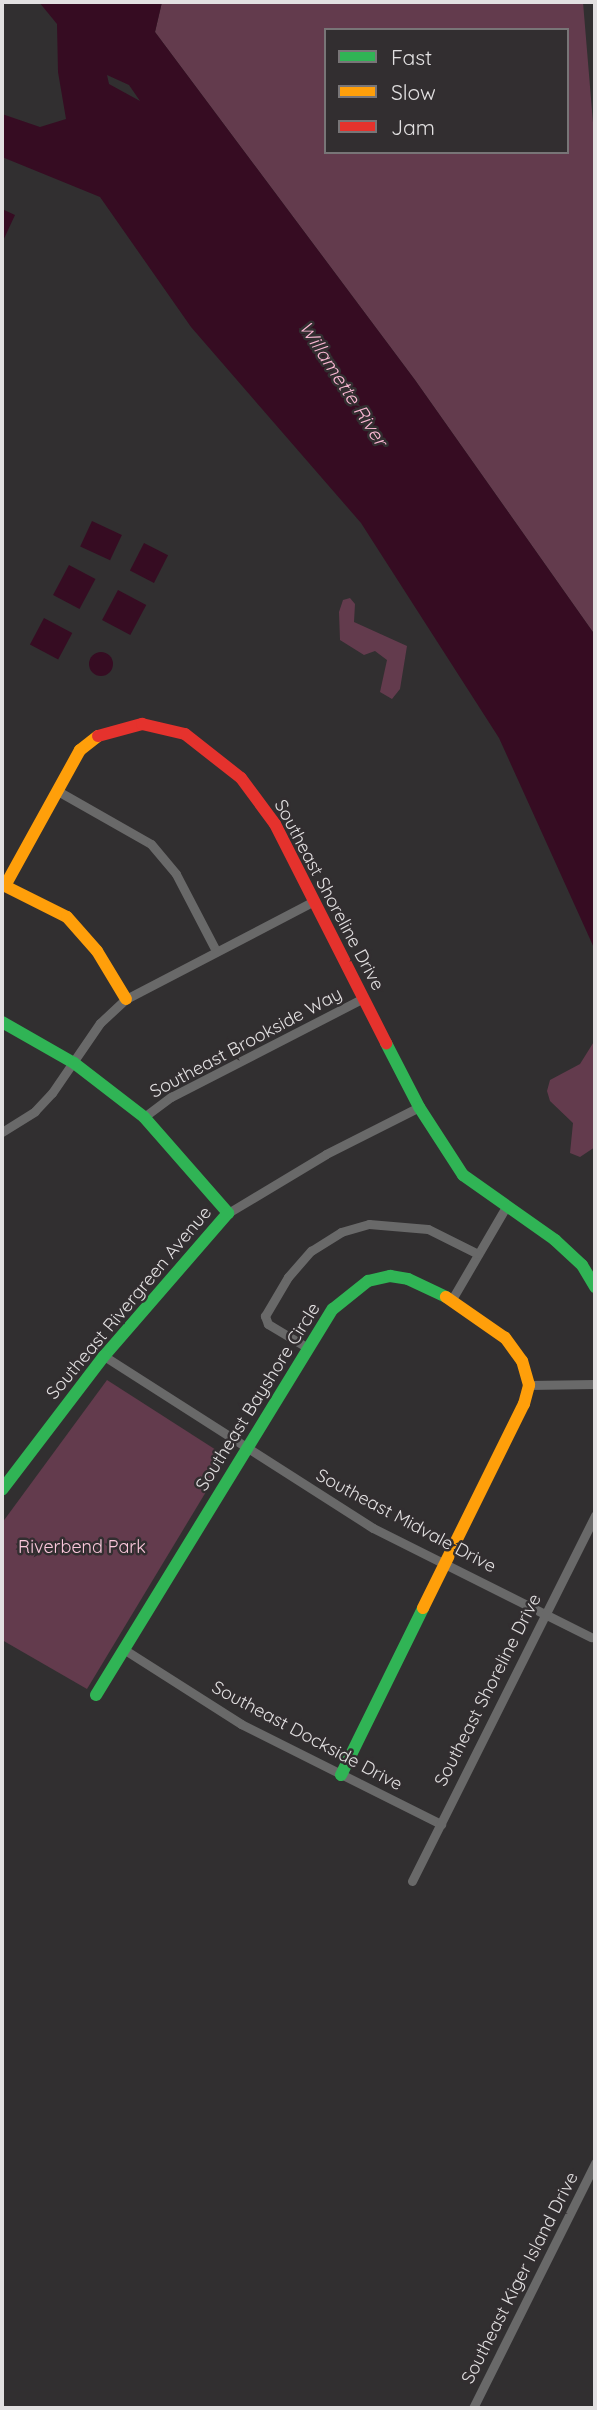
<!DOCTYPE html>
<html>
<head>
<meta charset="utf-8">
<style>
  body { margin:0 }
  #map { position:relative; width:597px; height:2410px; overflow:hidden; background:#312f30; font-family:Quicksand,sans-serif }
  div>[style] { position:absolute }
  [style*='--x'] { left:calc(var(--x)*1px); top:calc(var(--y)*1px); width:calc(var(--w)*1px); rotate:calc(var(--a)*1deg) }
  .green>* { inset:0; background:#633b4d }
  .water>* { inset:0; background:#360c22; transform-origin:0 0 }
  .round { border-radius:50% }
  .street>* { height:9px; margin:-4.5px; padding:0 4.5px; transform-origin:4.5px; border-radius:4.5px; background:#696969 }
  .fast>* { height:12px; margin:-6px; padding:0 6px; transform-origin:6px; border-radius:6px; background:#30b455 }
  .slow>* { height:12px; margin:-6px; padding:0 6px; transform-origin:6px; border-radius:6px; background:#ff9f0a }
  .jam>* { height:12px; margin:-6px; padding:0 6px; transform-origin:6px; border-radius:6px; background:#e5322d }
  span { translate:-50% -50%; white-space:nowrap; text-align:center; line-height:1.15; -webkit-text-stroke:5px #322e30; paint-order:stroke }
  .street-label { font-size:18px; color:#e2e0e1 }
  .park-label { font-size:18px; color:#fbc8dc }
  .water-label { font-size:19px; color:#fab7d3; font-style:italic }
  .frame { position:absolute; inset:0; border:4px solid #e2e0e1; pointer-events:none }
  .legend { position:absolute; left:324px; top:28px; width:245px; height:126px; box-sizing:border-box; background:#322e30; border:2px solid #787577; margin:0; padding:9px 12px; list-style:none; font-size:21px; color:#e2e0e1 }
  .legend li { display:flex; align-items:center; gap:14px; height:35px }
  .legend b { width:35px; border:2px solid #787577 }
</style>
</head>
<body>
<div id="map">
  <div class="green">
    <i style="clip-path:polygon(evenodd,162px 2px,583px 2px,595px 147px,595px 635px,415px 380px,155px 32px,162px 2px,326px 30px,567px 30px,567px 152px,326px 152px,326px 30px)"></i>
    <i style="clip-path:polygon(350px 598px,355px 604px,354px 622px,407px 646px,400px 689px,392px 699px,380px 692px,387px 660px,375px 651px,364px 655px,340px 640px,339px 612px,343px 600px)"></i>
    <i style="clip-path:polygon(595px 1040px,595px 1147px,580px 1157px,570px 1153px,573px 1123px,550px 1101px,547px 1091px,550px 1080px,580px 1064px)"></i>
    <i style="clip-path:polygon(107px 1380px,227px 1457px,87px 1689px,2px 1640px,2px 1523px)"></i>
  </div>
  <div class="water">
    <i style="clip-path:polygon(evenodd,39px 2px,162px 2px,155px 32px,415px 380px,595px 635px,595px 950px,499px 738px,361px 523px,191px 327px,100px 197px,2px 157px,2px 114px,40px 127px,66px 119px,58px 72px,57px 24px,39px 2px,107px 75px,129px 85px,140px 101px,109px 84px,107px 75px)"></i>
    <i style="clip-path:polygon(2px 209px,15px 215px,2px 243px)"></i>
    <i style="left:92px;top:521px;width:33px;height:28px;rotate:25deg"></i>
    <i style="left:144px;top:543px;width:27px;height:31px;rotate:27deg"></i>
    <i style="left:69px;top:565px;width:30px;height:34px;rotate:28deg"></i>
    <i style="left:118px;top:590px;width:32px;height:34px;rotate:28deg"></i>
    <i style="left:44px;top:618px;width:32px;height:30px;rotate:28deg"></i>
    <i class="round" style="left:89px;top:652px;width:24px;height:24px"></i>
  </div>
  <div class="street">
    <i style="--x:56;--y:790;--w:109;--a:29.6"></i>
    <i style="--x:151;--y:844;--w:39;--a:50"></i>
    <i style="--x:176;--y:874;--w:87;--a:62.5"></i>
    <i style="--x:144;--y:1117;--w:34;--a:-37"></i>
    <i style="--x:171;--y:1097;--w:217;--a:-27.2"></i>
    <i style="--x:2;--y:1132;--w:39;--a:-32"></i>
    <i style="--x:35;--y:1111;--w:25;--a:-47"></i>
    <i style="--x:52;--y:1093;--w:85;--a:-55.6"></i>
    <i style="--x:100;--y:1023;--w:35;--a:-43"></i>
    <i style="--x:126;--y:999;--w:212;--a:-27.5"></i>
    <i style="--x:228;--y:1213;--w:114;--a:-31"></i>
    <i style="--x:326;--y:1154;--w:104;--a:-26.8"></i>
    <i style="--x:451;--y:1301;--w:109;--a:-59.7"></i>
    <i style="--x:308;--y:1348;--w:47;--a:-149"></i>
    <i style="--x:268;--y:1324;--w:9;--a:-111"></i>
    <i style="--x:265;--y:1316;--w:45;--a:-59.5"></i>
    <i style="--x:288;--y:1277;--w:35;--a:-49"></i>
    <i style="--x:311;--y:1251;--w:36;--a:-32"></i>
    <i style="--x:341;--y:1232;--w:29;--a:-16"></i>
    <i style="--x:369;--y:1224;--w:59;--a:4.8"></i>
    <i style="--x:428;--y:1229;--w:56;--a:26.6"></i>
    <i style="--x:104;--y:1356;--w:319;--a:32.6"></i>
    <i style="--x:373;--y:1528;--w:244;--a:26.6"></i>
    <i style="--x:529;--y:1385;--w:66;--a:-0.9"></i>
    <i style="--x:125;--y:1650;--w:138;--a:32.5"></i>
    <i style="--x:241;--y:1724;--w:224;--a:26.6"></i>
    <i style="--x:412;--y:1881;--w:409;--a:-63.4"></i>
    <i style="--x:473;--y:2408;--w:274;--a:-63.5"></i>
  </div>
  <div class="fast">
    <i style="--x:2;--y:1022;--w:83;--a:29.7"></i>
    <i style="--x:74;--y:1063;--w:88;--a:37.6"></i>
    <i style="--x:144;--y:1117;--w:128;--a:48.8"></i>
    <i style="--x:228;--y:1213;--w:189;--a:130.9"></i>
    <i style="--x:104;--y:1356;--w:168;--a:127.3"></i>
    <i style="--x:386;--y:1043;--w:72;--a:62.7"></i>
    <i style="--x:419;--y:1107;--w:81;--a:57.1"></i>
    <i style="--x:463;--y:1175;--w:113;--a:35.2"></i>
    <i style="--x:555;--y:1240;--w:37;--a:43"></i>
    <i style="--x:582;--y:1265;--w:26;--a:59"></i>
    <i style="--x:96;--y:1695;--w:453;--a:-58.5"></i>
    <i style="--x:333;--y:1309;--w:45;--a:-38.7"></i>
    <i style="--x:368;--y:1281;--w:23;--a:-13"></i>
    <i style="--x:390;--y:1276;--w:18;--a:9"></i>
    <i style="--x:408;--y:1279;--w:42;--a:25.3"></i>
    <i style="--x:341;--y:1775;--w:186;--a:-63.8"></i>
  </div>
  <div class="slow">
    <i style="--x:98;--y:736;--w:23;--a:142"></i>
    <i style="--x:80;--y:750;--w:155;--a:118.9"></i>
    <i style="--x:5;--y:886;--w:69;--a:26.6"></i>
    <i style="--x:67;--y:917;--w:45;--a:48.6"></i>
    <i style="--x:97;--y:951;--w:56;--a:58.9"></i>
    <i style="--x:423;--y:1608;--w:228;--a:-63.7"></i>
    <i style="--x:524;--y:1404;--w:20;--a:-75"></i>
    <i style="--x:529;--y:1385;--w:25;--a:-106"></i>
    <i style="--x:522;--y:1361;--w:29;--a:-126"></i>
    <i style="--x:505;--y:1338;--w:72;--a:-145.2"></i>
  </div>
  <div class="jam">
    <i style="--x:98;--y:736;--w:46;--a:-15.3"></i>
    <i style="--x:142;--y:724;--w:44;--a:13.1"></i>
    <i style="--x:185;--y:734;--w:71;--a:38.2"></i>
    <i style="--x:241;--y:778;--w:57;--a:53.5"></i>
    <i style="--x:275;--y:824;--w:246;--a:63.1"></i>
  </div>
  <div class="street-label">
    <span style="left:329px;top:895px;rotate:62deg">Southeast Shoreline Drive</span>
    <span style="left:246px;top:1043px;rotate:-28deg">Southeast Brookside Way</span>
    <span style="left:129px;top:1303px;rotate:-50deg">Southeast Rivergreen Avenue</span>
    <span style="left:258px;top:1397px;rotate:-58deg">Southeast Bayshore Circle</span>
    <span style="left:406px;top:1521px;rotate:28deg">Southeast Midvale Drive</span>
    <span style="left:488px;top:1690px;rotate:-63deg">Southeast Shoreline Drive</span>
    <span style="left:307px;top:1736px;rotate:28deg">Southeast Dockside Drive</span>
    <span style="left:520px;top:2278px;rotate:-63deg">Southeast Kiger Island Drive</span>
  </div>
  <div class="park-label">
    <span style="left:82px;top:1547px">Riverbend Park</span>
  </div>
  <div class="water-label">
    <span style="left:343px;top:384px;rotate:57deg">Willamette River</span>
  </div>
  <div class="frame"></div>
  <ul class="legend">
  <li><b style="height:9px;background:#30b455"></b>Fast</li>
  <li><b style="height:9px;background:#ff9f0a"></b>Slow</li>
  <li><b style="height:9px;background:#e5322d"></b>Jam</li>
  </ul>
</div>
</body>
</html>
